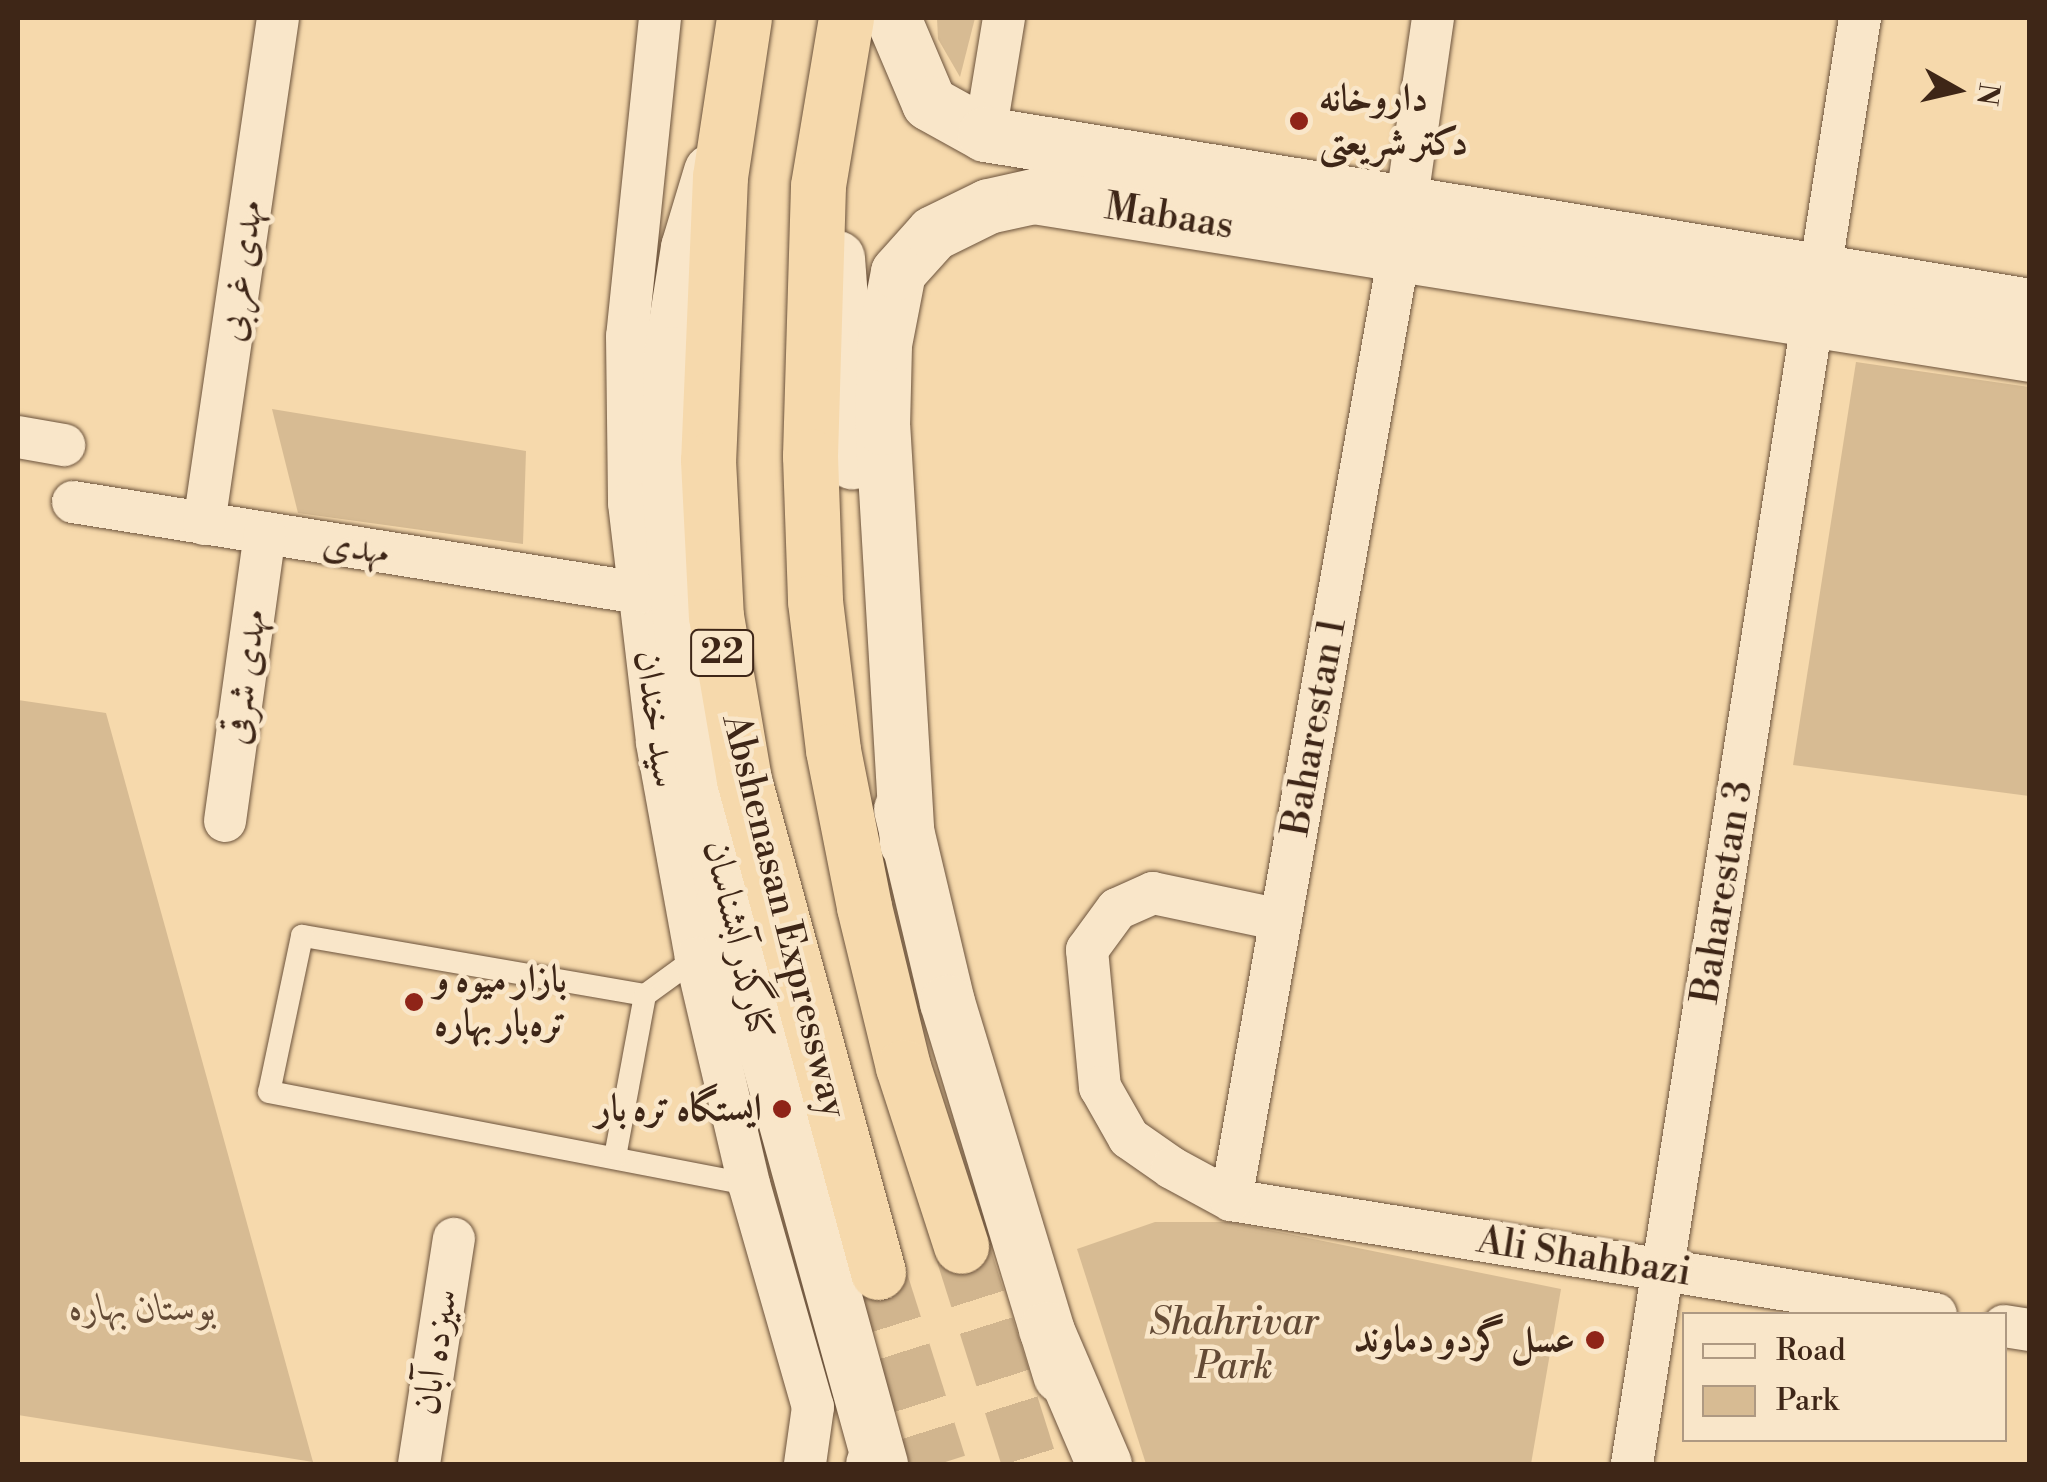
<!DOCTYPE html>
<html>
<head>
<meta charset="utf-8">
<style>
  body { margin:0 }
  #map { position:relative; width:2047px; height:1482px; overflow:hidden; background:#f6d9ac; font-family:"Libre Bodoni",Amiri,serif }
  div>[style] { position:absolute }
  [style*='--x'] { left:calc(var(--x)*1px); top:calc(var(--y)*1px); width:calc(var(--w)*1px); rotate:calc(var(--a)*1deg) }
  .green>* { inset:0; background:#d7bb93 }
  .trunk-tunnel>* { height:55px; margin-top:-27.5px; transform-origin:0; background:repeating-linear-gradient(90deg,#d1b58e 0 55px,transparent 0 83px) }
  .roads { filter:drop-shadow(0 0 2px #6c533c) drop-shadow(0 0 2px #6c533c) }
  .service>* { height:22px; margin:-11px; padding:0 11px; transform-origin:11px; border-radius:11px; background:#f9e6c9 }
  .minor>* { height:42px; margin:-21px; padding:0 21px; transform-origin:21px; border-radius:21px; background:#f9e6c9 }
  .tertiary>* { height:55px; margin:-27.5px; padding:0 27.5px; transform-origin:27.5px; border-radius:27.5px; background:#f9e6c9 }
  .secondary>* { height:55px; margin:-27.5px; padding:0 27.5px; transform-origin:27.5px; border-radius:27.5px; background:#f9e6c9 }
  .trunk>* { height:55px; margin:-27.5px; padding:0 27.5px; transform-origin:27.5px; border-radius:27.5px; background:#f6d9ac }
  .dots>* { width:28px; height:28px; translate:-50% -50%; box-sizing:border-box; border:5px solid #f9e6c9; border-radius:50% }
  span { translate:-50% -50%; white-space:nowrap; text-align:center; line-height:1.15; -webkit-text-stroke:9px #f9e6c9; paint-order:stroke }
  .shield-label span { padding:2px 8px; background:#f9e6c9; border:2px solid; border-radius:8px; -webkit-text-stroke-width:0 }
  .shield-label { font-size:35px; color:#3e2617; font-weight:700 }
  .poi-label { font-size:38px; color:#3e2617; font-weight:700 }
  .left { translate:0 -50%; text-align:left }
  .right { translate:-100% -50%; text-align:right }
  .street-label { font-size:38px; color:#3e2617 }
  .park-label { font-size:38px; color:#644b36; font-style:italic }
  .frame { position:absolute; inset:0; border:20px solid #3e2617; pointer-events:none }
  .legend { position:absolute; left:1682px; top:1312px; width:325px; height:130px; box-sizing:border-box; background:#f9e6c9; border:2px solid #ae9982; margin:0; padding:12px 18px; list-style:none; font-size:30px; color:#3e2617 }
  .legend li { display:flex; align-items:center; gap:20px; height:50px }
  .legend b { width:50px; border:2px solid #ae9982 }
  .north { position:absolute; left:1907px; top:40px; width:100px; height:100px; -webkit-text-stroke:8px #f9e6c9; paint-order:stroke; rotate:98deg; font-size:28px; font-weight:700; line-height:40px; text-align:center; color:#3e2617 }
  .north::after { content:''; display:block; margin:auto; width:35px; height:45px; background:#3e2617; clip-path:polygon(50% 0,100% 100%,50% 72%,0 100%) }
</style>
</head>
<body>
<div id="map">
  <div class="green">
    <i style="clip-path:polygon(937px 18px,975px 18px,960px 77px,938px 39px)"></i>
    <i style="clip-path:polygon(1856px 362px,2029px 387px,2029px 796px,1793px 765px)"></i>
    <i style="clip-path:polygon(272px 409px,526px 451px,523px 544px,298px 513px)"></i>
    <i style="clip-path:polygon(18px 700px,106px 713px,313px 1462px,18px 1415px)"></i>
    <i style="clip-path:polygon(1155px 1222px,1229px 1222px,1561px 1289px,1531px 1464px,1146px 1464px,1077px 1249px)"></i>
  </div>
  <div class="trunk-tunnel">
    <i style="--x:961;--y:1246;--w:229;--a:72.4"></i>
    <i style="--x:878;--y:1272;--w:201;--a:72.4"></i>
  </div>
  <div class="roads">
    <div class="service">
      <i style="--x:696;--y:958;--w:63;--a:144"></i>
      <i style="--x:645;--y:995;--w:348;--a:-170.2"></i>
      <i style="--x:302;--y:936;--w:159;--a:101.9"></i>
      <i style="--x:269;--y:1092;--w:489;--a:10.9"></i>
      <i style="--x:615;--y:1157;--w:165;--a:-79.5"></i>
    </div>
    <div class="minor">
      <i style="--x:660;--y:18;--w:320;--a:95.9"></i>
      <i style="--x:627;--y:336;--w:167;--a:89.3"></i>
      <i style="--x:629;--y:503;--w:242;--a:83.3"></i>
      <i style="--x:657;--y:743;--w:219;--a:79.7"></i>
      <i style="--x:696;--y:958;--w:232;--a:76.8"></i>
      <i style="--x:749;--y:1184;--w:232;--a:74"></i>
      <i style="--x:813;--y:1407;--w:58;--a:98"></i>
      <i style="--x:985;--y:134;--w:118;--a:-80.7"></i>
      <i style="--x:18;--y:437;--w:47;--a:9.9"></i>
      <i style="--x:73;--y:502;--w:573;--a:9.13"></i>
      <i style="--x:204;--y:524;--w:511;--a:-81.68"></i>
      <i style="--x:225;--y:821;--w:291;--a:-82.1"></i>
      <i style="--x:1281;--y:920;--w:131;--a:-168.1"></i>
      <i style="--x:1153;--y:893;--w:39;--a:156"></i>
      <i style="--x:1117;--y:909;--w:51;--a:126.2"></i>
      <i style="--x:1087;--y:950;--w:138;--a:84.6"></i>
      <i style="--x:1100;--y:1087;--w:59;--a:60.4"></i>
      <i style="--x:1129;--y:1138;--w:52;--a:34.9"></i>
      <i style="--x:1172;--y:1168;--w:67;--a:28.5"></i>
      <i style="--x:1231;--y:1200;--w:714;--a:9.19"></i>
      <i style="--x:1231;--y:1200;--w:961;--a:-79.93"></i>
      <i style="--x:1399;--y:254;--w:238;--a:-81.8"></i>
      <i style="--x:2004;--y:1326;--w:26;--a:9"></i>
      <i style="--x:419;--y:1464;--w:228;--a:-81.2"></i>
      <i style="--x:1632;--y:1464;--w:1464;--a:-81.04"></i>
    </div>
    <div class="tertiary">
      <i style="--x:893;--y:18;--w:92;--a:67"></i>
      <i style="--x:929;--y:103;--w:64;--a:29"></i>
      <i style="--x:985;--y:134;--w:1059;--a:9.35"></i>
      <i style="--x:711;--y:171;--w:79;--a:106.8"></i>
      <i style="--x:688;--y:247;--w:108;--a:99"></i>
      <i style="--x:671;--y:354;--w:133;--a:90.9"></i>
      <i style="--x:669;--y:487;--w:135;--a:85.3"></i>
      <i style="--x:680;--y:622;--w:279;--a:80.9"></i>
      <i style="--x:724;--y:898;--w:587;--a:74.59"></i>
      <i style="--x:837;--y:258;--w:204;--a:85.8"></i>
      <i style="--x:901;--y:809;--w:198;--a:76.6"></i>
      <i style="--x:947;--y:1002;--w:390;--a:73.1"></i>
      <i style="--x:907;--y:843;--w:417;--a:-93.4"></i>
      <i style="--x:882;--y:427;--w:83;--a:-88.6"></i>
      <i style="--x:884;--y:344;--w:73;--a:-79"></i>
      <i style="--x:898;--y:272;--w:52;--a:-48.1"></i>
      <i style="--x:933;--y:233;--w:61;--a:-26.1"></i>
      <i style="--x:988;--y:206;--w:47;--a:-12.3"></i>
      <i style="--x:1034;--y:196;--w:1008;--a:9.01"></i>
    </div>
    <div class="secondary">
      <i style="--x:1046;--y:1329;--w:147;--a:66.8"></i>
      <i style="--x:873;--y:1464;--w:10;--a:-66"></i>
    </div>
    <div class="trunk">
      <i style="--x:744;--y:18;--w:161;--a:98.6"></i>
      <i style="--x:720;--y:177;--w:283;--a:92.4"></i>
      <i style="--x:708;--y:460;--w:156;--a:87.1"></i>
      <i style="--x:716;--y:616;--w:166;--a:80.3"></i>
      <i style="--x:744;--y:780;--w:510;--a:74.76"></i>
      <i style="--x:846;--y:18;--w:170;--a:99.5"></i>
      <i style="--x:818;--y:186;--w:270;--a:91.7"></i>
      <i style="--x:810;--y:456;--w:145;--a:88"></i>
      <i style="--x:815;--y:601;--w:150;--a:83.1"></i>
      <i style="--x:833;--y:750;--w:160;--a:78.8"></i>
      <i style="--x:864;--y:907;--w:165;--a:76.3"></i>
      <i style="--x:903;--y:1067;--w:188;--a:72"></i>
    </div>
  </div>
  <div class="dots">
    <i style="left:1299px;top:121px;background:#8f2418"></i>
    <i style="left:414px;top:1002px;background:#8f2418"></i>
    <i style="left:782px;top:1109px;background:#8f2418"></i>
    <i style="left:1595px;top:1340px;background:#8f2418"></i>
  </div>
  <div class="shield-label">
    <span style="left:722px;top:653px">22</span>
  </div>
  <div class="poi-label">
    <span class="left" style="left:1319px;top:121px">داروخانه<br>دکتر شریعتی</span>
    <span class="left" style="left:434px;top:1002px">بازار میوه و<br>تره‌بار بهاره</span>
    <span class="right" style="left:762px;top:1109px">ایستگاه تره بار</span>
    <span class="right" style="left:1575px;top:1340px">عسل گردو دماوند</span>
  </div>
  <div class="street-label">
    <span style="left:1169px;top:217px;rotate:9deg">Mabaas</span>
    <span style="left:241px;top:271px;rotate:-82deg">مهدی غربی</span>
    <span style="left:356px;top:548px;rotate:9deg">مهدی</span>
    <span style="left:245px;top:677px;rotate:-82deg">مهدی شرقی</span>
    <span style="left:656px;top:719px;rotate:82deg">سید خندان</span>
    <span style="left:1315px;top:727px;rotate:-80deg">Baharestan 1</span>
    <span style="left:1723px;top:892px;rotate:-81deg">Baharestan 3</span>
    <span style="left:784px;top:916px;rotate:76deg">Abshenasan Expressway</span>
    <span style="left:738px;top:940px;rotate:77deg">کنارگذر آبشناسان</span>
    <span style="left:1584px;top:1257px;rotate:9deg">Ali Shahbazi</span>
    <span style="left:436px;top:1352px;rotate:-81deg">سیزده آبان</span>
  </div>
  <div class="park-label">
    <span style="left:143px;top:1309px">بوستان بهاره</span>
    <span style="left:1234px;top:1345px">Shahrivar<br>Park</span>
  </div>
  <div class="frame"></div>
  <ul class="legend">
  <li><b style="height:12px;background:#f9e6c9"></b>Road</li>
  <li><b style="height:28px;background:#d7bb93"></b>Park</li>
  </ul>
  <div class="north">N</div>
</div>
</body>
</html>
